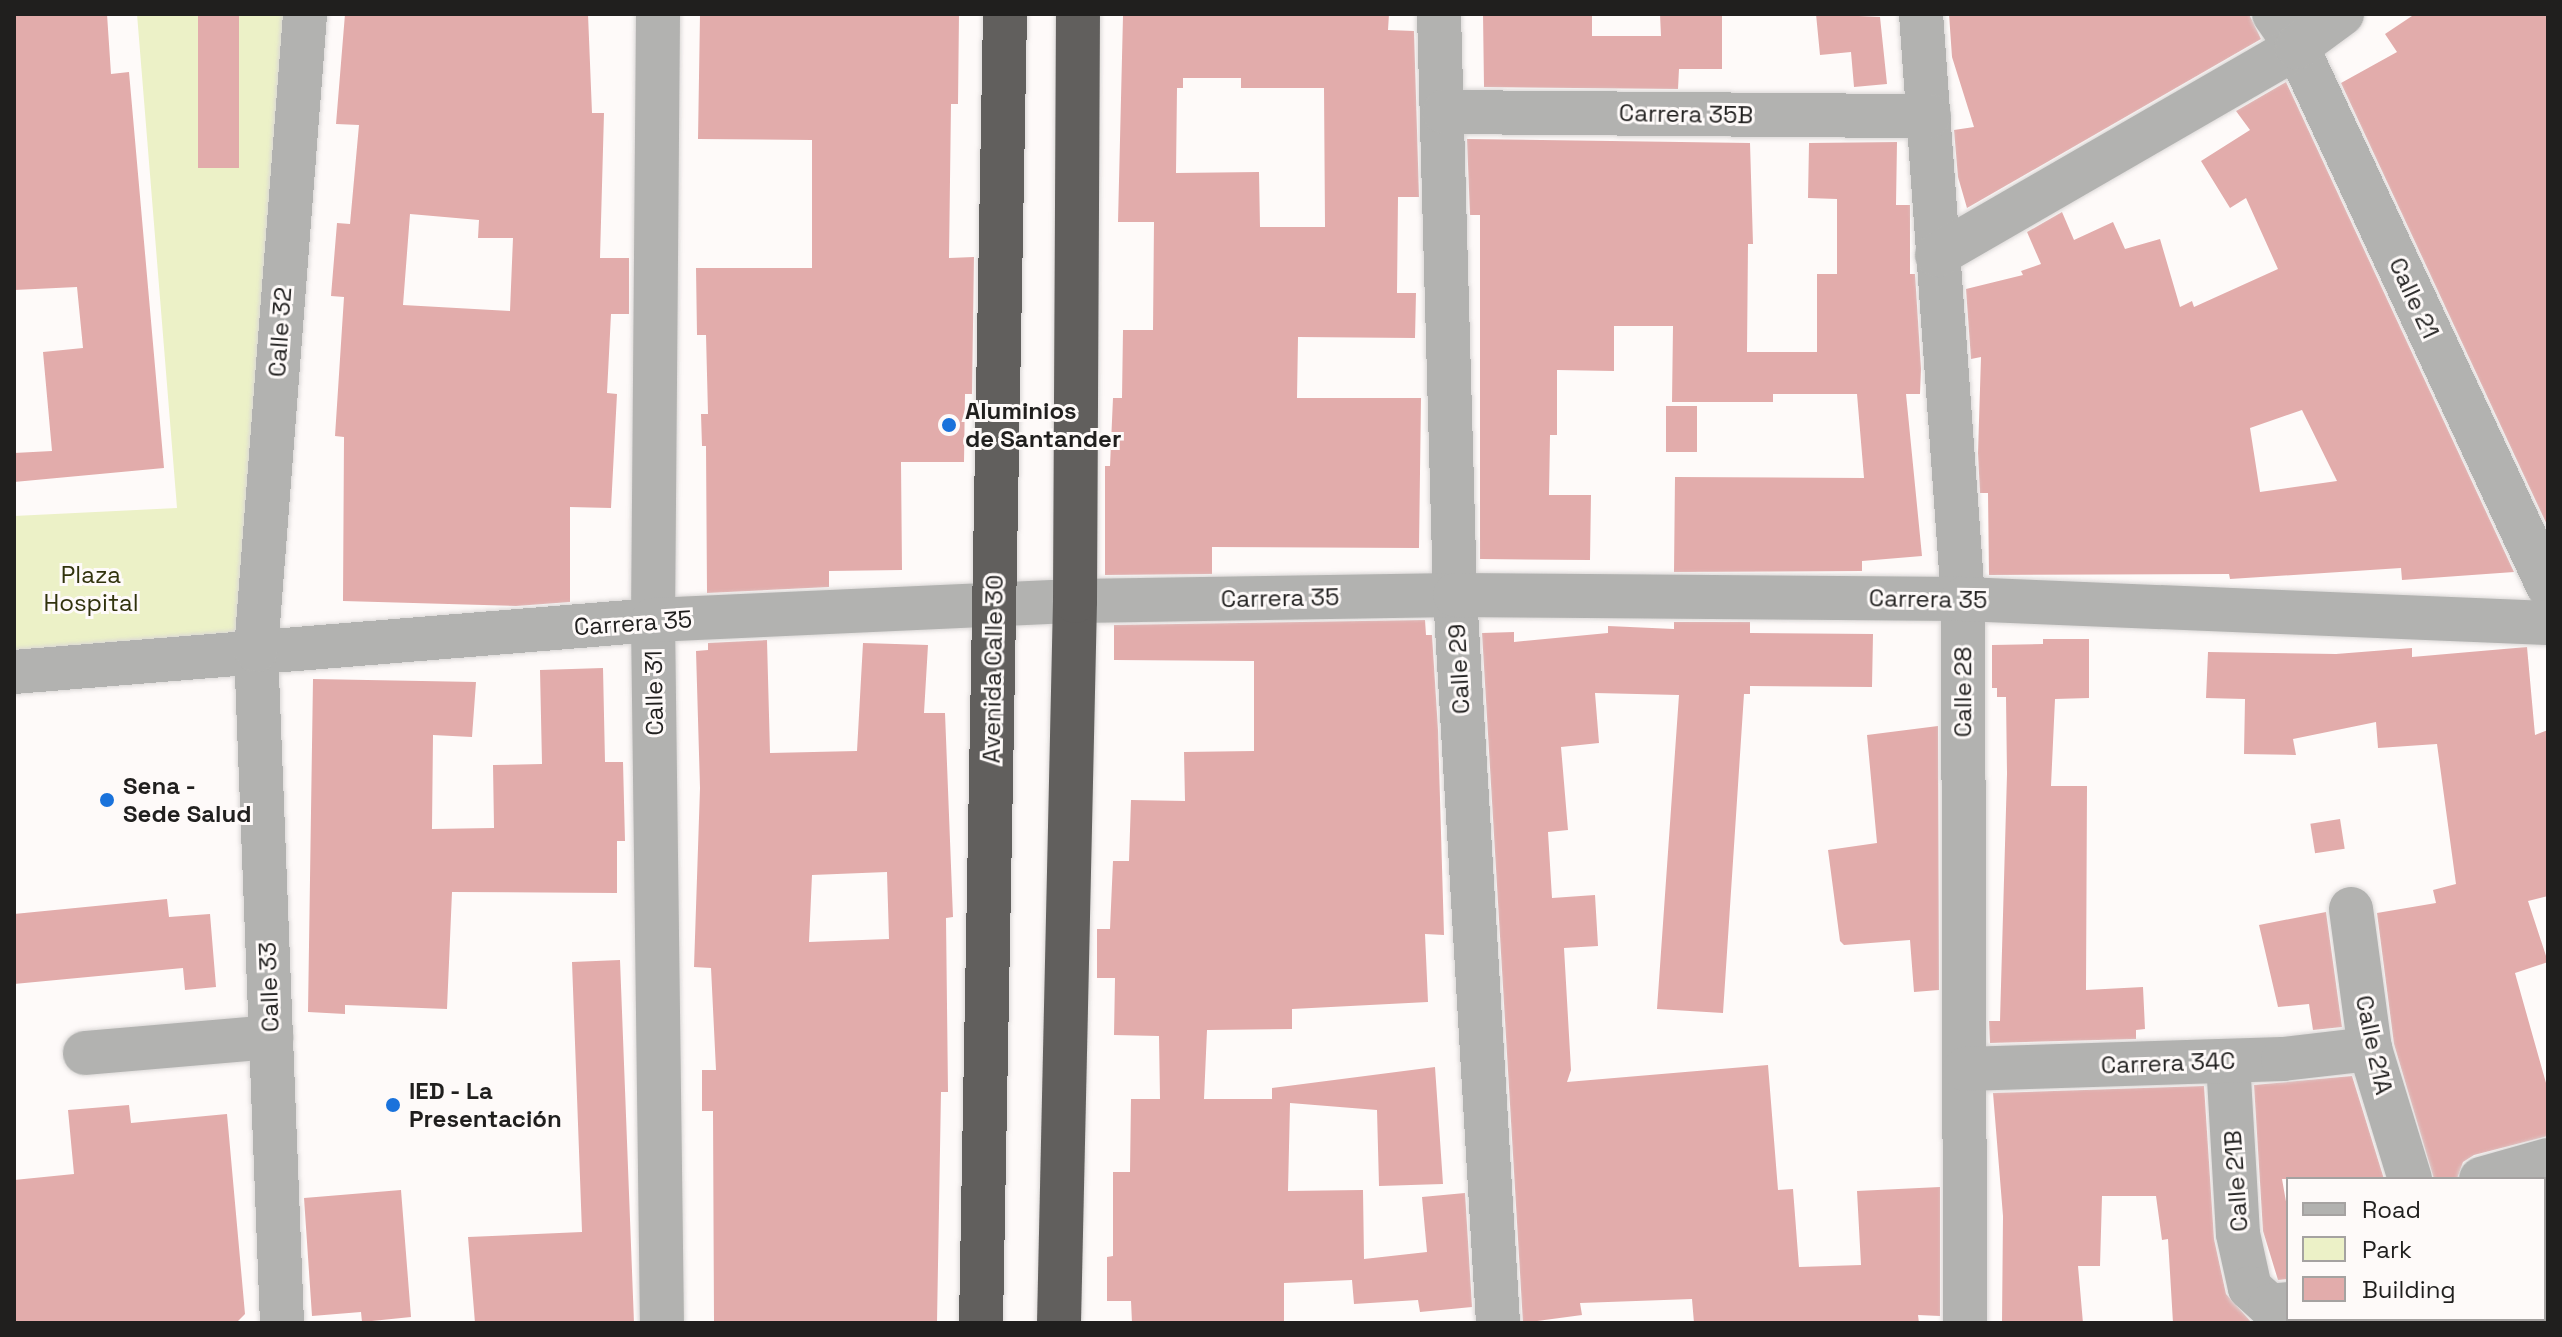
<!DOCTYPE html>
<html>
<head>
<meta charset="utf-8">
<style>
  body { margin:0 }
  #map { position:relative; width:2562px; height:1337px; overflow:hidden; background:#fefaf9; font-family:"Space Grotesk",sans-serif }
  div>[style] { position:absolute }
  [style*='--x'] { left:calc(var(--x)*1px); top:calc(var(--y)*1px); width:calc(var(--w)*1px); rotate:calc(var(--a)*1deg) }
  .green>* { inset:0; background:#ecf1c7 }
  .building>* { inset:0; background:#e2acab; transform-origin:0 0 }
  .roads { filter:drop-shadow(0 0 2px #dad7d6) drop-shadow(0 0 2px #dad7d6) }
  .minor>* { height:44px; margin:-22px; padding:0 22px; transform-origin:22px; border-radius:22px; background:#b2b2b0 }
  .highway>* { height:44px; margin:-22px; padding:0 22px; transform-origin:22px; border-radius:22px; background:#615f5d }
  .dots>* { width:22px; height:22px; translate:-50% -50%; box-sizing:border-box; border:4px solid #fefaf9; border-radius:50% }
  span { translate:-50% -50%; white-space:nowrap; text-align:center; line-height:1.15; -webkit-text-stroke:6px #fefaf9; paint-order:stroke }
  .street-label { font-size:24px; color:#201f1e }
  .poi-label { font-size:24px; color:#201f1e; font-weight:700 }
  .left { translate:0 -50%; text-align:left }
  .park-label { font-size:24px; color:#30320c }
  .frame { position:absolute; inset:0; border:16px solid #201f1e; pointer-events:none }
  .legend { position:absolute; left:2286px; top:1177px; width:260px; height:144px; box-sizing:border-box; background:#fefaf9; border:2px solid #a5a2a1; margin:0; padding:10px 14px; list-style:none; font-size:24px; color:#201f1e }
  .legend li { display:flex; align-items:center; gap:16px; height:40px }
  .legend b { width:40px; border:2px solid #a5a2a1 }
</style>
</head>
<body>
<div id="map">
  <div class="green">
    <i style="clip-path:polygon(137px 14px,293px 14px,256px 650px,14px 672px,14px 516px,177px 508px)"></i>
  </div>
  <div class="building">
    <i style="clip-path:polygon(14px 14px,107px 14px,111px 74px,129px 72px,164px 468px,14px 482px,14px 453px,52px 451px,43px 352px,83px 348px,77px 287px,14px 290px)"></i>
    <i style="left:198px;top:14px;width:41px;height:154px"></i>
    <i style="clip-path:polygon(evenodd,345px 14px,588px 14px,592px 113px,604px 113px,600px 258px,629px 258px,629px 314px,611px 314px,607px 393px,617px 394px,611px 508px,570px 507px,570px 602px,516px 606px,343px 601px,344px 437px,335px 436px,344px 297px,331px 296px,337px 223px,350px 224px,359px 125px,336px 124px,345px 14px,410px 214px,479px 220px,478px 238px,513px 238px,510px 311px,403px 305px,410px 214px)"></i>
    <i style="clip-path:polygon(700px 14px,959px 14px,958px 104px,951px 104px,949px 258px,974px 257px,972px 394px,965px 394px,964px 462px,901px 462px,902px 570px,829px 571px,829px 587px,707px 593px,706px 446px,702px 446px,701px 414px,708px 414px,706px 335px,697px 335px,696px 268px,812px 268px,812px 140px,698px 139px)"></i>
    <i style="clip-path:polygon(evenodd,1389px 14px,1388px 30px,1414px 31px,1419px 197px,1398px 197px,1397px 293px,1416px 293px,1415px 338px,1298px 337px,1297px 398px,1421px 398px,1419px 548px,1212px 547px,1212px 574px,1105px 575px,1105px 466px,1110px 466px,1113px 398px,1122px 398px,1123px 330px,1153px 330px,1154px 222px,1118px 222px,1123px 16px,1389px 14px,1183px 78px,1241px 78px,1241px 88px,1324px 88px,1325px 227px,1260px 227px,1259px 172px,1176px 173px,1177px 88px,1183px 88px,1183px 78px)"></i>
    <i style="clip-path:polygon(1483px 14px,1592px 14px,1592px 36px,1661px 36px,1660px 14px,1722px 14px,1722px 69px,1679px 69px,1678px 89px,1484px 87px)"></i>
    <i style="clip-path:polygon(1816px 14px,1880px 17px,1887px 84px,1854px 87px,1851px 52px,1820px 55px)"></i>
    <i style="clip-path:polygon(1949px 14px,2249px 14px,2261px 39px,1967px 208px,1958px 177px,1954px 130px,1974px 127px,1952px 57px)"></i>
    <i style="clip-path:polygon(2415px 14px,2548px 14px,2548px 527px,2341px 83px,2397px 52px,2385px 34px)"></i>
    <i style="clip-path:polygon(evenodd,2286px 82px,2514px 572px,2402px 580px,2401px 568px,2230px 579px,2229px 574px,1989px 575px,1988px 493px,1980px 493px,1978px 453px,1981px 357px,1971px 359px,1966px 289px,2023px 275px,2021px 271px,2041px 264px,2027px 232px,2062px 212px,2074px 240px,2113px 222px,2125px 249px,2160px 239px,2180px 307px,2192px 301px,2194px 307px,2278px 269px,2246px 198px,2230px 208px,2201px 161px,2250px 130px,2236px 111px,2286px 82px,2302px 410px,2337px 481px,2260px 492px,2250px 428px,2302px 410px)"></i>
    <i style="clip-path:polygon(1467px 139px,1750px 143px,1753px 244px,1748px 244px,1747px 352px,1817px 352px,1817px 274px,1837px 274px,1837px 199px,1808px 198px,1809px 143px,1897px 142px,1896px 205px,1910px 205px,1910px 274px,1915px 274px,1921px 369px,1920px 394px,1906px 394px,1922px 556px,1862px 561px,1862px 571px,1674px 572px,1675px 477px,1864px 478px,1857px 394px,1773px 394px,1773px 402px,1672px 402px,1673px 326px,1614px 326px,1614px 371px,1557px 370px,1557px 435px,1550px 435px,1549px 495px,1591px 495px,1590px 560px,1480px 559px,1480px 215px,1470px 215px)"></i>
    <i style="left:1666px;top:406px;width:31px;height:46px"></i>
    <i style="clip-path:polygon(1425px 620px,1426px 635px,1432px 635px,1438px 730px,1444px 935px,1425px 934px,1428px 1002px,1292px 1009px,1292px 1029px,1207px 1030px,1204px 1099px,1272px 1099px,1272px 1088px,1435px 1067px,1443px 1184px,1379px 1186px,1377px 1110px,1290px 1103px,1288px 1191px,1363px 1190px,1364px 1259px,1427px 1252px,1422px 1197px,1465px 1193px,1472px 1307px,1420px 1312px,1418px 1300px,1354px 1304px,1352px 1280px,1284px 1283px,1284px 1323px,1132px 1323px,1131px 1301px,1107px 1301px,1107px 1257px,1113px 1256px,1113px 1172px,1130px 1172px,1131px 1099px,1160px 1099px,1159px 1036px,1114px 1035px,1115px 978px,1097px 978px,1097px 929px,1110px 929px,1113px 861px,1129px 861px,1131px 800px,1185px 801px,1184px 752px,1254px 751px,1254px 661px,1114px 660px,1114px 625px)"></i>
    <i style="clip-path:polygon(1674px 622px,1750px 622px,1750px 633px,1873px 634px,1872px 687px,1750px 686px,1750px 694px,1744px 694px,1723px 1013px,1657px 1009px,1679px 695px,1595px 693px,1599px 743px,1561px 747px,1568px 830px,1548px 832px,1552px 898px,1595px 895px,1598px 946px,1564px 948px,1571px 1070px,1567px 1082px,1768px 1065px,1778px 1190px,1793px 1189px,1799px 1267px,1861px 1265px,1857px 1191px,1940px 1187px,1940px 1316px,1918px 1315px,1919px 1323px,1694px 1323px,1692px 1299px,1580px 1303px,1582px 1315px,1523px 1323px,1482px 633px,1514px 632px,1514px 642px,1608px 633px,1608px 626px,1674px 629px)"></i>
    <i style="clip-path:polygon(2043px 639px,2089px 639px,2089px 698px,2055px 699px,2051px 786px,2087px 786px,2086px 990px,2143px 987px,2145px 1029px,2136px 1030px,2136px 1039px,1990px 1043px,1989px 1021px,2000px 1021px,2007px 774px,2006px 697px,1997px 697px,1997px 688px,1992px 688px,1992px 645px,2043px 644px)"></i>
    <i style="clip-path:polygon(evenodd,767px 640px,770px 753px,857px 751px,863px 643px,928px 645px,924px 713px,945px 713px,953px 917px,946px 918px,948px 1092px,941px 1092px,937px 1323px,714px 1323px,713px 1111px,702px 1111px,702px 1070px,716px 1070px,711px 968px,694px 967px,700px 788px,696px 651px,708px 650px,708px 643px,767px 640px,887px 872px,889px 939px,809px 942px,812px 875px,887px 872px)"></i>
    <i style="clip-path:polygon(2527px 647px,2535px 735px,2548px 730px,2548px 896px,2528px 901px,2548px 962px,2515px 973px,2548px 1090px,2548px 1136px,2474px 1155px,2463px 1162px,2457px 1179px,2434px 1179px,2394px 1044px,2377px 913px,2436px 903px,2433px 890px,2456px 884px,2437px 744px,2378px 748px,2376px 722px,2293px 739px,2296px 755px,2244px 754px,2245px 699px,2206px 698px,2208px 652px,2336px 654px,2412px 648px,2412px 657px)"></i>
    <i style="clip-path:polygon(603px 668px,605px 762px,623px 762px,625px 841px,617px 841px,617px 893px,452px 892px,447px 1009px,345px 1005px,345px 1014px,308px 1012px,313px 679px,476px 682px,472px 737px,433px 735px,432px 829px,494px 828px,493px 765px,542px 764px,540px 670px)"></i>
    <i style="clip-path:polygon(1938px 726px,1939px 990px,1914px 992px,1910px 940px,1844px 945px,1840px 941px,1828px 850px,1877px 843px,1867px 735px)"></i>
    <i style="left:2340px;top:819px;width:30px;height:30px;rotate:81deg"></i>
    <i style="clip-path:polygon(167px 899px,169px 917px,210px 914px,216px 987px,185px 990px,183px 968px,14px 984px,14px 914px)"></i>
    <i style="clip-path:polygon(2326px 912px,2342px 1027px,2313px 1030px,2309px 1004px,2278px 1007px,2259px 925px)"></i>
    <i style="clip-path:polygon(620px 960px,634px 1323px,475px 1323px,468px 1237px,582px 1232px,572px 962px)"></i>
    <i style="clip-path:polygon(2352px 1076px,2384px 1179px,2282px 1179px,2288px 1213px,2288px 1279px,2278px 1280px,2263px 1231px,2254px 1085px)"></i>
    <i style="clip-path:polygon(2204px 1086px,2214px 1239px,2226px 1294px,2252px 1323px,2173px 1323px,2168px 1239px,2162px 1240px,2156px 1196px,2102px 1196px,2100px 1266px,2078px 1266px,2083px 1323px,2002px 1323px,2003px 1216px,1993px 1093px)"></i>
    <i style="clip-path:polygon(129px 1105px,131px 1123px,227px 1114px,245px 1314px,236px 1323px,14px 1323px,14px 1180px,74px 1174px,68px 1110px)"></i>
    <i style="clip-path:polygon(401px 1190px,411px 1317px,362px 1322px,361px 1312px,312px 1316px,304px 1198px)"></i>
  </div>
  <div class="roads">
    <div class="minor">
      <i style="--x:658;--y:14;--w:606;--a:90.47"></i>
      <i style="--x:653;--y:620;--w:703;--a:89.27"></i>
      <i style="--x:1439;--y:14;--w:581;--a:88.42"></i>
      <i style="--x:1455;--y:595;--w:729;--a:86.62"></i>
      <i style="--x:1921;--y:14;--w:587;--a:85.89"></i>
      <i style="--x:1963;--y:599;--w:724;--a:89.84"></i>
      <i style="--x:2274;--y:14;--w:40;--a:55.1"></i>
      <i style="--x:2297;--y:47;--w:595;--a:65.03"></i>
      <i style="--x:1444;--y:112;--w:485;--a:0.5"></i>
      <i style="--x:1937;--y:255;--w:416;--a:-30"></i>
      <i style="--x:2297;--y:47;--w:56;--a:-36.3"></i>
      <i style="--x:14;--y:672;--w:641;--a:-4.65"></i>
      <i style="--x:653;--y:620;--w:422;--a:-2.6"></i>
      <i style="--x:1075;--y:601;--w:380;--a:-0.9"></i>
      <i style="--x:1455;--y:595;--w:508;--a:0.45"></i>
      <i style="--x:1963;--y:599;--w:585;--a:2.35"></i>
      <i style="--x:2351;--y:909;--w:141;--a:82.3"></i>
      <i style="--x:2370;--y:1049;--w:136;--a:72.9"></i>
      <i style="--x:85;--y:1053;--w:187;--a:-4.9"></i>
      <i style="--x:2228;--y:1061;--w:173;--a:86.7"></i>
      <i style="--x:2238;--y:1234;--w:55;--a:77.5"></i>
      <i style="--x:2250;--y:1288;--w:27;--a:42"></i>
      <i style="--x:2270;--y:1306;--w:18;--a:-6"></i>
      <i style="--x:1965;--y:1069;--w:318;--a:-1.8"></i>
      <i style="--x:2283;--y:1059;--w:88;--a:-6.6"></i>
      <i style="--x:2481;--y:1179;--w:70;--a:-15.8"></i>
      <i style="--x:2447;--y:1319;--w:4;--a:76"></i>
      <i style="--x:282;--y:1323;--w:674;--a:-92.21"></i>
      <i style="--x:256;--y:650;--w:638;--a:-85.59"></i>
    </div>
    <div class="highway">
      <i style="--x:981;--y:1323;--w:1309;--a:-88.95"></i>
      <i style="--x:1059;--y:1323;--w:722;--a:-88.73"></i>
      <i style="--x:1075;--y:601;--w:587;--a:-89.71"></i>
    </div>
  </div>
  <div class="dots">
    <i style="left:949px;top:425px;background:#1a72db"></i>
    <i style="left:107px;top:800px;background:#1a72db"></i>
    <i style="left:393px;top:1105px;background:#1a72db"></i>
  </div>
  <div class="street-label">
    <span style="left:1686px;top:114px;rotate:1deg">Carrera 35B</span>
    <span style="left:2414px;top:298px;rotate:65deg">Calle 21</span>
    <span style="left:280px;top:332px;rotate:-86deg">Calle 32</span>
    <span style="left:1280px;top:598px;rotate:-1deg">Carrera 35</span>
    <span style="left:1928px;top:599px;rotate:1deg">Carrera 35</span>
    <span style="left:633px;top:623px;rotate:-4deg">Carrera 35</span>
    <span style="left:993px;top:669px;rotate:-89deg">Avenida Calle 30</span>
    <span style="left:1459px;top:669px;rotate:-93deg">Calle 29</span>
    <span style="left:1963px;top:692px;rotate:-90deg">Calle 28</span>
    <span style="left:654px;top:693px;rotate:-91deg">Calle 31</span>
    <span style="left:269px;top:987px;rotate:-92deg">Calle 33</span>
    <span style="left:2374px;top:1045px;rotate:78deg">Calle 21A</span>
    <span style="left:2168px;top:1063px;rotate:-2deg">Carrera 34C</span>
    <span style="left:2236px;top:1181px;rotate:-94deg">Calle 21B</span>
  </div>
  <div class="poi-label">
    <span class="left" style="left:965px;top:425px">Aluminios<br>de Santander</span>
    <span class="left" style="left:123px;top:800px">Sena -<br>Sede Salud</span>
    <span class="left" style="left:409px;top:1105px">IED - La<br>Presentación</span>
  </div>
  <div class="park-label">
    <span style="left:91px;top:589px">Plaza<br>Hospital</span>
  </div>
  <div class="frame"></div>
  <ul class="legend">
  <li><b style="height:10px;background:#b2b2b0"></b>Road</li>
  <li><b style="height:22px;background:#ecf1c7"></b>Park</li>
  <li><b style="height:22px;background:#e2acab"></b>Building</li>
  </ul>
</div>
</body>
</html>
